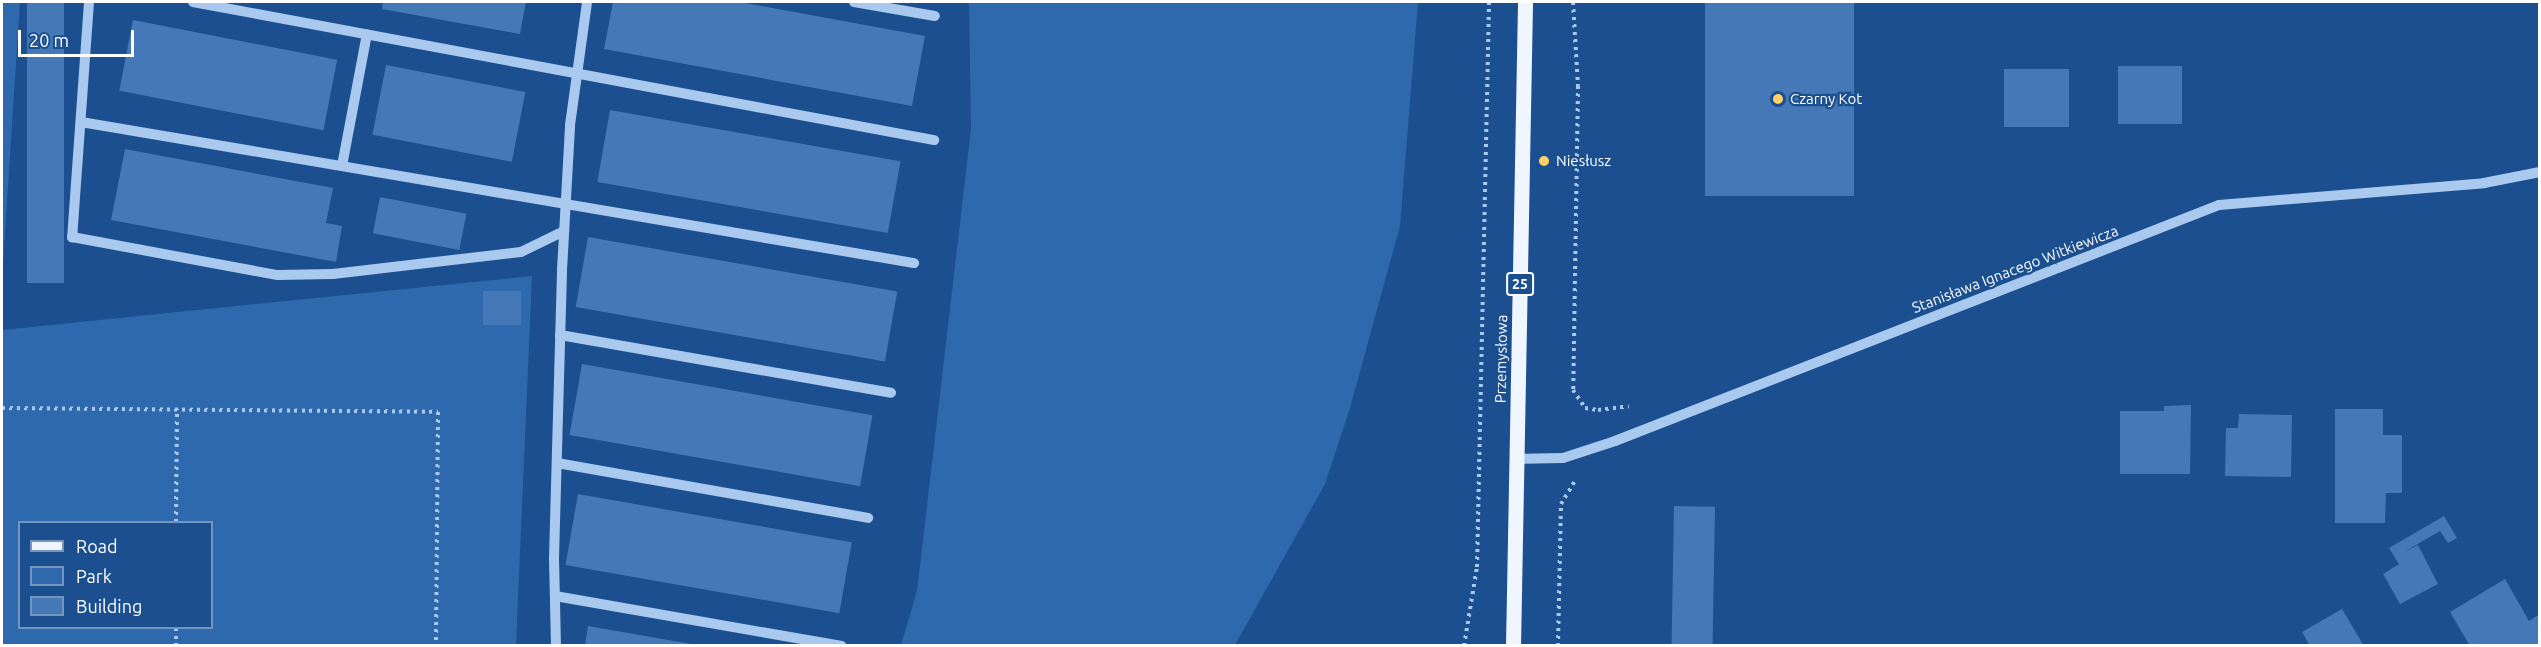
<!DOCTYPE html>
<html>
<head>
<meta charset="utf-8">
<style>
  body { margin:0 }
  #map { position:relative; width:2541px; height:647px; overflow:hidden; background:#1b4f8f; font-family:Ubuntu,sans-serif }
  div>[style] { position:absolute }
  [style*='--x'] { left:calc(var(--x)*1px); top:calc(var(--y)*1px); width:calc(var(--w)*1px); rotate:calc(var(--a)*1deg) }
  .green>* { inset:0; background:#2e69ad }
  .building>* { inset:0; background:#4478b7; transform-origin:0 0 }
  .path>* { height:4px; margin-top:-2px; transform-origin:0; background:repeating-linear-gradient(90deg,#a9c9ee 0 3px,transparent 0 7.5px) }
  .minor>* { height:10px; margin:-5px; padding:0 5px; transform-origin:5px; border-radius:5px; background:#a9c9ee }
  .major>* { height:15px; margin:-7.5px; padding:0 7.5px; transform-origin:7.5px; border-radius:7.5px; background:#f0f6ff }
  .dots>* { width:16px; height:16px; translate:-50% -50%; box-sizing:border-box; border:3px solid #1b4f8f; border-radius:50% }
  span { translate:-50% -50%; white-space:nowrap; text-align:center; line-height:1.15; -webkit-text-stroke:4.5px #1b4f8f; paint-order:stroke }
  .shield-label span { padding:2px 4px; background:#1b4f8f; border:2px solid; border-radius:4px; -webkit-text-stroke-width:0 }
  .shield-label { font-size:14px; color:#fff; font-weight:700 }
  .poi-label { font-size:15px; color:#fff }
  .left { translate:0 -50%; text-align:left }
  .street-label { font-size:15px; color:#fff }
  .frame { position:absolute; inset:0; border:3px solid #fff; pointer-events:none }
  .legend { position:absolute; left:18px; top:521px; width:195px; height:108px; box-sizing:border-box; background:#1b4f8f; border:2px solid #7695bc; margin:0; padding:8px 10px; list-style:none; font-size:18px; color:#fff }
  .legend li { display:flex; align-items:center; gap:12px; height:30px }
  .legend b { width:30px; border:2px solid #7695bc }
  .scale { position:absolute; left:18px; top:30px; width:116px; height:27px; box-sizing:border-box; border:3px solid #fff; border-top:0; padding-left:8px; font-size:18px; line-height:21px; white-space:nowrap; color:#fff; -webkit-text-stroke:4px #1b4f8f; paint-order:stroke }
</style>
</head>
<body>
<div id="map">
  <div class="green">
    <i style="clip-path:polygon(2px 2px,20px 2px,2px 279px)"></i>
    <i style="clip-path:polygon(969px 2px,1418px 2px,1400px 226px,1350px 408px,1325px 484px,1235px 645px,901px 645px,917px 591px,971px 129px)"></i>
    <i style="clip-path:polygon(evenodd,532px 276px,516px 645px,2px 645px,2px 330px,532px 276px,20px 522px,212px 522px,212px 628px,20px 628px,20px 522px)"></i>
  </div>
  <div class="building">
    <i style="left:27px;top:2px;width:37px;height:281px"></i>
    <i style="clip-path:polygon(383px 2px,526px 2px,520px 34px,382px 9px)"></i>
    <i style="clip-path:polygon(613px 2px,740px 2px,925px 36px,912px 106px,604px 49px)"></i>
    <i style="left:1705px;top:2px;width:149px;height:194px"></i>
    <i style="left:133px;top:20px;width:208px;height:72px;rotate:11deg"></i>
    <i style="left:386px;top:65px;width:142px;height:71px;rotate:11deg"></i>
    <i style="left:2118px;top:66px;width:64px;height:58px"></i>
    <i style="left:2004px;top:69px;width:65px;height:58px"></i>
    <i style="left:610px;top:110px;width:295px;height:73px;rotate:10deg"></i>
    <i style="clip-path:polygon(125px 149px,333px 188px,326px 223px,342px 226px,336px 262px,111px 220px)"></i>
    <i style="left:380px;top:197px;width:88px;height:37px;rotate:11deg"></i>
    <i style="left:588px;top:237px;width:314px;height:71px;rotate:10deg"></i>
    <i style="left:483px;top:291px;width:38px;height:34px"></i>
    <i style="left:582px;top:364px;width:295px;height:72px;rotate:10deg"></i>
    <i style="clip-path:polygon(2191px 405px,2190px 474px,2120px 474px,2120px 411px,2164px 411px,2164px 406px)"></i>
    <i style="clip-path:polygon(2335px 409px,2383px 409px,2383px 435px,2402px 435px,2402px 493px,2386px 493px,2385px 523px,2335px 523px)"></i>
    <i style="clip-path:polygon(2239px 414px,2292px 415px,2291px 477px,2225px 476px,2226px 428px,2238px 428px)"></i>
    <i style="left:578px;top:494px;width:278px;height:72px;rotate:10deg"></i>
    <i style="left:1674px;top:506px;width:41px;height:140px;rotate:1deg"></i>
    <i style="clip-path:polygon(2444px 516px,2457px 538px,2448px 543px,2440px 531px,2404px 552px,2418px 545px,2438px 584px,2400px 604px,2383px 574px,2399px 564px,2389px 548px)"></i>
    <i style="clip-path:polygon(2505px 579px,2529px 621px,2540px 614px,2540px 646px,2470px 646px,2450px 612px)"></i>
    <i style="clip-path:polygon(2342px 609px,2364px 646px,2310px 646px,2302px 632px)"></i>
    <i style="clip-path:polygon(588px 626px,691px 644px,691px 646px,585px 646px)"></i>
  </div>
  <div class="path">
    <i style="--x:1573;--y:2;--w:84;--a:86.6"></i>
    <i style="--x:1578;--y:86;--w:304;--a:90.9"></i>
    <i style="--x:1573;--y:390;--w:22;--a:56"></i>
    <i style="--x:1585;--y:408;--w:13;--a:9"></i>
    <i style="--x:1598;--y:410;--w:31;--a:-7"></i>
    <i style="--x:2;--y:408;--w:436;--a:0.5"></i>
    <i style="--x:438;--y:412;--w:234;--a:90.5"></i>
    <i style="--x:176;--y:522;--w:113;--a:-89.5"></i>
    <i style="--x:176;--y:646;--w:18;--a:-90"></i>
    <i style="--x:1464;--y:646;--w:80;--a:-80.7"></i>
    <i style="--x:1477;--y:567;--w:565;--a:-88.78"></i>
    <i style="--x:1558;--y:646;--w:142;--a:-88.8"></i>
    <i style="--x:1561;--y:504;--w:26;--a:-59"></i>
  </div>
  <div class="minor">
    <i style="--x:89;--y:2;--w:236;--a:94.1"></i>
    <i style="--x:72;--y:237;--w:209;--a:10.5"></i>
    <i style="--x:278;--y:275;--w:55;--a:-1"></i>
    <i style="--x:333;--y:274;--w:189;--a:-6.7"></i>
    <i style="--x:521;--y:252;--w:48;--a:-26"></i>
    <i style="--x:193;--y:2;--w:754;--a:10.55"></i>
    <i style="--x:854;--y:2;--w:82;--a:9.8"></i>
    <i style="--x:81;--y:122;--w:845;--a:9.61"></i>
    <i style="--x:342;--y:166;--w:134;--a:-79.3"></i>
    <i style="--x:560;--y:335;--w:336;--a:9.9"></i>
    <i style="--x:1518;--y:459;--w:45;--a:-1.3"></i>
    <i style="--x:1563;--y:458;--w:55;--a:-18.1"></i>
    <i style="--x:1615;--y:441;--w:648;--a:-21.34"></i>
    <i style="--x:2219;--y:205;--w:266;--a:-4.7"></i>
    <i style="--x:2484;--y:183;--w:57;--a:-11.1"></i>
    <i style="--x:557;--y:463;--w:316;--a:10"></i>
    <i style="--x:555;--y:596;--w:291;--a:9.9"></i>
    <i style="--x:556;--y:646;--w:88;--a:-91.3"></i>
    <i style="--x:554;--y:558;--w:288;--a:-88.4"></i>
    <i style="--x:562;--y:270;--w:145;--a:-86.8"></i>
    <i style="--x:570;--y:125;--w:124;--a:-82.1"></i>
  </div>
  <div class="major">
    <i style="--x:1513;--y:646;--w:644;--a:-88.93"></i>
  </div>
  <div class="dots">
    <i style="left:1778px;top:99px;background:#ffd166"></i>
    <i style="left:1544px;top:161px;background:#ffd166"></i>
  </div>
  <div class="shield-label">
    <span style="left:1520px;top:284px">25</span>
  </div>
  <div class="poi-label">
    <span class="left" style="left:1790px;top:99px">Czarny Kot</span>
    <span class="left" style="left:1556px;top:161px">Niesłusz</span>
  </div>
  <div class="street-label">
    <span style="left:2015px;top:269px;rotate:-21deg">Stanisława Ignacego Witkiewicza</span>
    <span style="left:1501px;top:359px;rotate:-89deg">Przemysłowa</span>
  </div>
  <div class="frame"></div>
  <ul class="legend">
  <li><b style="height:8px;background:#f0f6ff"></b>Road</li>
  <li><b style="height:16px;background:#2e69ad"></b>Park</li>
  <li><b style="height:16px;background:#4478b7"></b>Building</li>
  </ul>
  <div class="scale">20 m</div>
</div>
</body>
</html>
